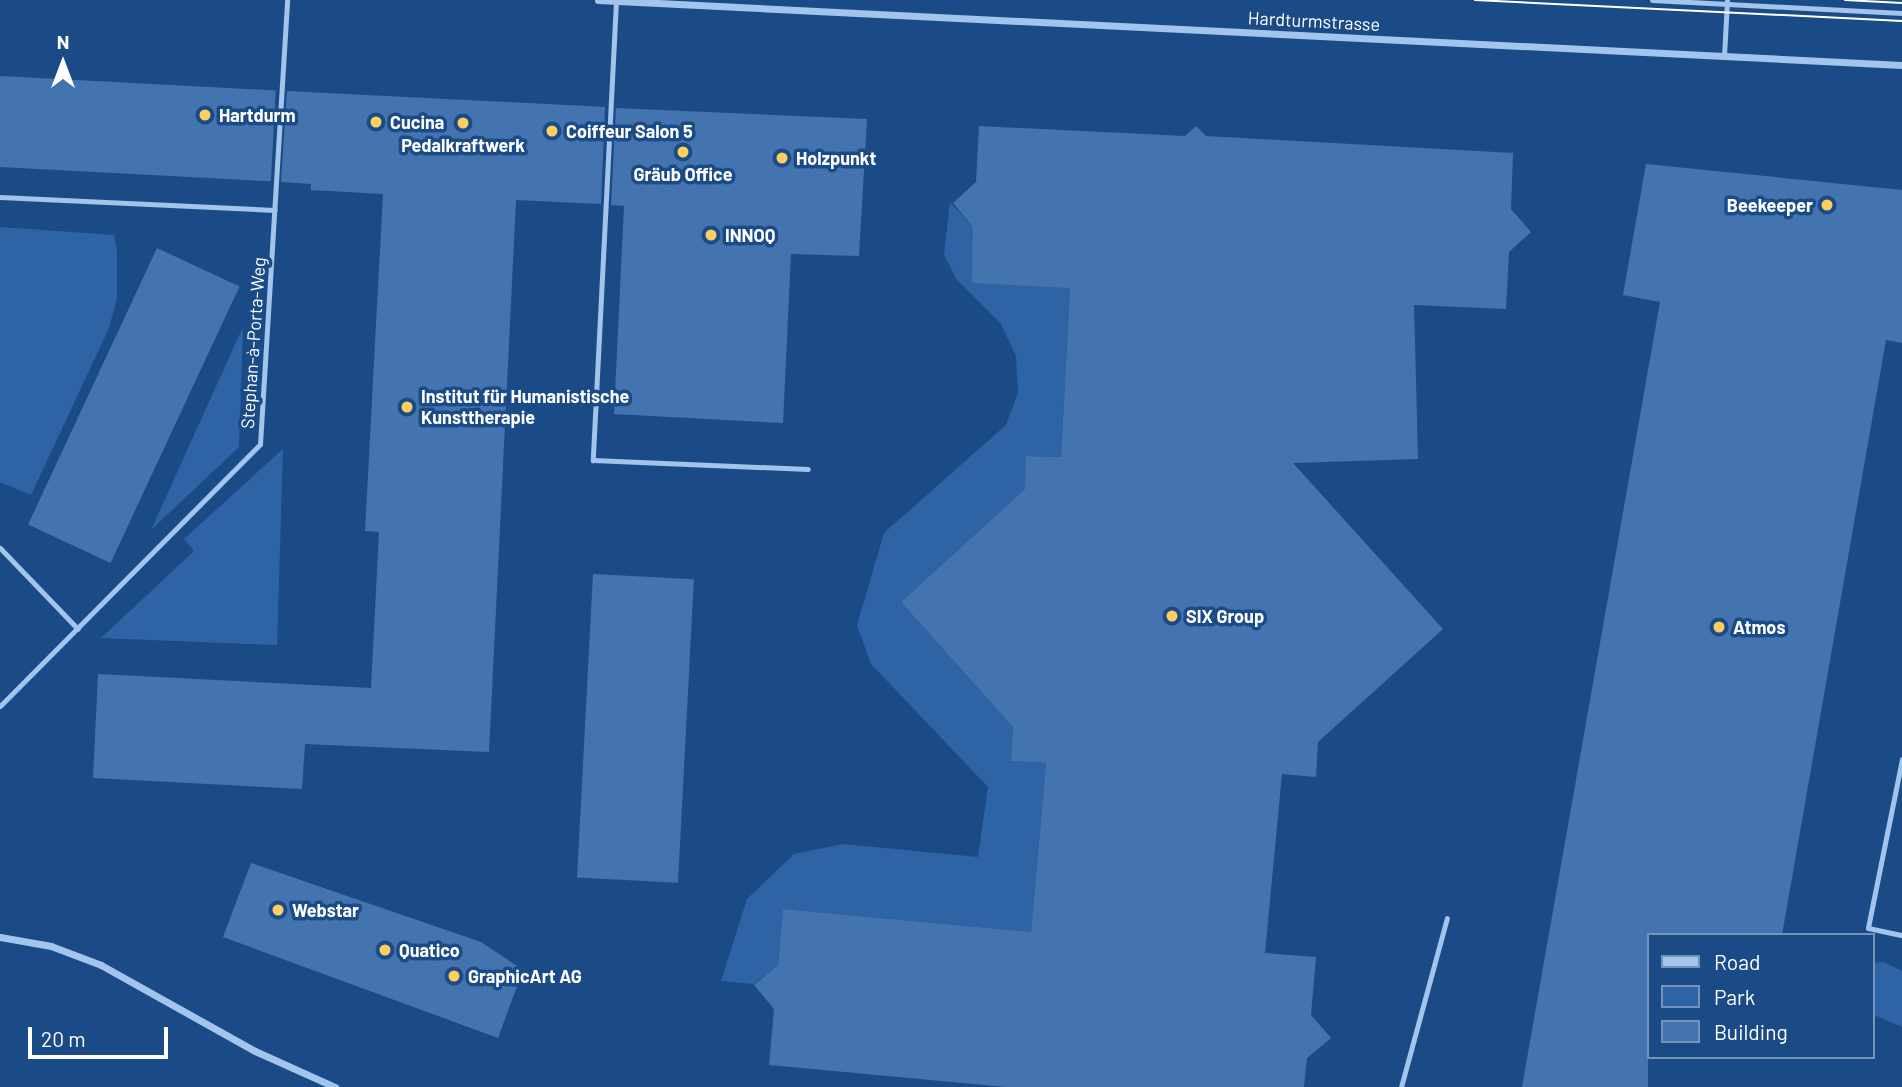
<!DOCTYPE html>
<html>
<head>
<meta charset="utf-8">
<style>
  body { margin:0 }
  #map { position:relative; width:1902px; height:1087px; overflow:hidden; background:#1b4b87; font-family:Barlow,sans-serif }
  div>[style] { position:absolute }
  [style*='--x'] { left:calc(var(--x)*1px); top:calc(var(--y)*1px); width:calc(var(--w)*1px); rotate:calc(var(--a)*1deg) }
  .green>* { inset:0; background:#2e64a5 }
  .building>* { inset:0; background:#4474b0; transform-origin:0 0 }
  .service>* { height:5px; margin:-2.5px; padding:0 2.5px; transform-origin:2.5px; border-radius:2.5px; background:#a3c4ec }
  .minor>* { height:7px; margin:-3.5px; padding:0 3.5px; transform-origin:3.5px; border-radius:3.5px; background:#a3c4ec }
  .tram>* { height:2px; margin:-1px; padding:0 1px; transform-origin:1px; border-radius:1px; background:#fff }
  .dots>* { width:19px; height:19px; translate:-50% -50%; box-sizing:border-box; border:4px solid #1b4b87; border-radius:50% }
  span { translate:-50% -50%; white-space:nowrap; text-align:center; line-height:1.15; -webkit-text-stroke:7px #1b4b87; paint-order:stroke }
  .street-label { font-size:18px; color:#fff }
  .poi-label { font-size:18px; color:#fff; font-weight:700 }
  .left { translate:0 -50%; text-align:left }
  .right { translate:-100% -50%; text-align:right }
  .legend { position:absolute; left:1647px; top:933px; width:228px; height:126px; box-sizing:border-box; background:#1b4b87; border:2px solid #7693b7; margin:0; padding:9px 12px; list-style:none; font-size:21px; color:#fff }
  .legend li { display:flex; align-items:center; gap:14px; height:35px }
  .legend b { width:35px; border:2px solid #7693b7 }
  .north { position:absolute; left:28px; top:28px; width:70px; height:70px; -webkit-text-stroke:5px #1b4b87; paint-order:stroke; rotate:0deg; font-size:19px; font-weight:700; line-height:28px; text-align:center; color:#fff }
  .north::after { content:''; display:block; margin:auto; width:24px; height:32px; background:#fff; clip-path:polygon(50% 0,100% 100%,50% 72%,0 100%) }
  .scale { position:absolute; left:28px; top:1027px; width:140px; height:32px; box-sizing:border-box; border:4px solid #fff; border-top:0; padding-left:9px; font-size:21px; line-height:24px; white-space:nowrap; color:#fff; -webkit-text-stroke:5px #1b4b87; paint-order:stroke }
</style>
</head>
<body>
<div id="map">
  <div class="green">
    <i style="clip-path:polygon(950px 202px,973px 227px,1070px 288px,1061px 457px,1027px 456px,1025px 489px,901px 602px,1013px 727px,1011px 761px,1046px 763px,1031px 932px,783px 909px,778px 965px,754px 984px,721px 981px,747px 899px,794px 854px,843px 844px,978px 857px,988px 787px,871px 664px,857px 625px,884px 533px,1006px 425px,1018px 393px,1016px 356px,1001px 324px,957px 280px,944px 255px)"></i>
    <i style="clip-path:polygon(0 227px,114px 235px,117px 250px,117px 298px,109px 328px,31px 495px,0 482px)"></i>
    <i style="clip-path:polygon(243px 327px,239px 447px,151px 530px)"></i>
    <i style="clip-path:polygon(283px 449px,277px 645px,101px 638px,194px 551px,184px 539px)"></i>
    <i style="clip-path:polygon(1883px 962px,1902px 971px,1902px 1027px,1872px 1014px,1872px 963px)"></i>
  </div>
  <div class="building">
    <i style="left:0;top:76px;width:276px;height:91px;rotate:3deg"></i>
    <i style="clip-path:polygon(287px 91px,605px 107px,601px 204px,516px 200px,489px 752px,305px 744px,302px 789px,93px 778px,98px 674px,371px 688px,379px 532px,365px 531px,383px 194px,311px 190px,311px 184px,281px 182px)"></i>
    <i style="clip-path:polygon(616px 108px,867px 119px,859px 256px,791px 254px,783px 423px,614px 414px,624px 206px,611px 205px)"></i>
    <i style="clip-path:polygon(979px 126px,1185px 136px,1196px 126px,1206px 136px,1513px 153px,1511px 209px,1531px 232px,1509px 252px,1506px 309px,1414px 305px,1418px 459px,1293px 463px,1443px 629px,1318px 742px,1316px 777px,1282px 774px,1265px 953px,1316px 957px,1311px 1015px,1331px 1038px,1307px 1058px,1304px 1087px,1006px 1087px,769px 1065px,774px 1009px,754px 985px,778px 965px,783px 909px,1031px 932px,1046px 763px,1011px 761px,1013px 727px,901px 602px,1025px 489px,1026px 456px,1061px 457px,1070px 288px,972px 283px,973px 227px,953px 203px,976px 182px)"></i>
    <i style="clip-path:polygon(1646px 164px,1902px 190px,1902px 343px,1886px 340px,1782px 935px,1648px 935px,1648px 1087px,1522px 1087px,1660px 302px,1623px 295px)"></i>
    <i style="left:157px;top:248px;width:91px;height:305px;rotate:25deg"></i>
    <i style="left:593px;top:574px;width:101px;height:304px;rotate:3deg"></i>
    <i style="clip-path:polygon(251px 863px,481px 942px,523px 970px,498px 1038px,223px 937px)"></i>
  </div>
  <div class="service">
    <i style="--x:1652;--y:0;--w:250;--a:3"></i>
    <i style="--x:616;--y:1;--w:460;--a:92.9"></i>
    <i style="--x:593;--y:460;--w:215;--a:2.4"></i>
    <i style="--x:1724;--y:56;--w:56;--a:-86.9"></i>
    <i style="--x:0;--y:197;--w:275;--a:2.7"></i>
    <i style="--x:0;--y:548;--w:112;--a:46.1"></i>
    <i style="--x:0;--y:706;--w:369;--a:-45.2"></i>
    <i style="--x:260;--y:444;--w:445;--a:-86.5"></i>
    <i style="--x:1902;--y:759;--w:172;--a:101.4"></i>
    <i style="--x:1868;--y:928;--w:35;--a:12"></i>
    <i style="--x:1401;--y:1087;--w:175;--a:-74.8"></i>
  </div>
  <div class="minor">
    <i style="--x:598;--y:0;--w:1306;--a:2.85"></i>
    <i style="--x:0;--y:937;--w:52;--a:10"></i>
    <i style="--x:51;--y:946;--w:53;--a:20.8"></i>
    <i style="--x:101;--y:965;--w:176;--a:29.2"></i>
    <i style="--x:255;--y:1051;--w:88;--a:24.2"></i>
  </div>
  <div class="tram">
    <i style="--x:1475;--y:0;--w:428;--a:2.8"></i>
    <i style="--x:1845;--y:0;--w:57;--a:3"></i>
  </div>
  <div class="dots">
    <i style="left:205px;top:115px;background:#fecf5f"></i>
    <i style="left:376px;top:122px;background:#fecf5f"></i>
    <i style="left:463px;top:123px;background:#fecf5f"></i>
    <i style="left:552px;top:131px;background:#fecf5f"></i>
    <i style="left:683px;top:152px;background:#fecf5f"></i>
    <i style="left:782px;top:158px;background:#fecf5f"></i>
    <i style="left:1827px;top:205px;background:#fecf5f"></i>
    <i style="left:711px;top:235px;background:#fecf5f"></i>
    <i style="left:407px;top:407px;background:#fecf5f"></i>
    <i style="left:1172px;top:616px;background:#fecf5f"></i>
    <i style="left:1719px;top:627px;background:#fecf5f"></i>
    <i style="left:278px;top:910px;background:#fecf5f"></i>
    <i style="left:385px;top:950px;background:#fecf5f"></i>
    <i style="left:454px;top:976px;background:#fecf5f"></i>
  </div>
  <div class="street-label">
    <span style="left:1314px;top:21px;rotate:3deg">Hardturmstrasse</span>
    <span style="left:253px;top:343px;rotate:-86deg">Stephan-à-Porta-Weg</span>
  </div>
  <div class="poi-label">
    <span class="left" style="left:219px;top:115px">Hartdurm</span>
    <span class="left" style="left:390px;top:122px">Cucina</span>
    <span class="left" style="left:566px;top:131px">Coiffeur Salon 5</span>
    <span style="left:463px;top:145px">Pedalkraftwerk</span>
    <span class="left" style="left:796px;top:158px">Holzpunkt</span>
    <span style="left:683px;top:174px">Gräub Office</span>
    <span class="right" style="left:1813px;top:205px">Beekeeper</span>
    <span class="left" style="left:725px;top:235px">INNOQ</span>
    <span class="left" style="left:421px;top:407px">Institut für Humanistische<br>Kunsttherapie</span>
    <span class="left" style="left:1186px;top:616px">SIX Group</span>
    <span class="left" style="left:1733px;top:627px">Atmos</span>
    <span class="left" style="left:292px;top:910px">Webstar</span>
    <span class="left" style="left:399px;top:950px">Quatico</span>
    <span class="left" style="left:468px;top:976px">GraphicArt AG</span>
  </div>
  <ul class="legend">
  <li><b style="height:9px;background:#a3c4ec"></b>Road</li>
  <li><b style="height:19px;background:#2e64a5"></b>Park</li>
  <li><b style="height:19px;background:#4474b0"></b>Building</li>
  </ul>
  <div class="north">N</div>
  <div class="scale">20 m</div>
</div>
</body>
</html>
